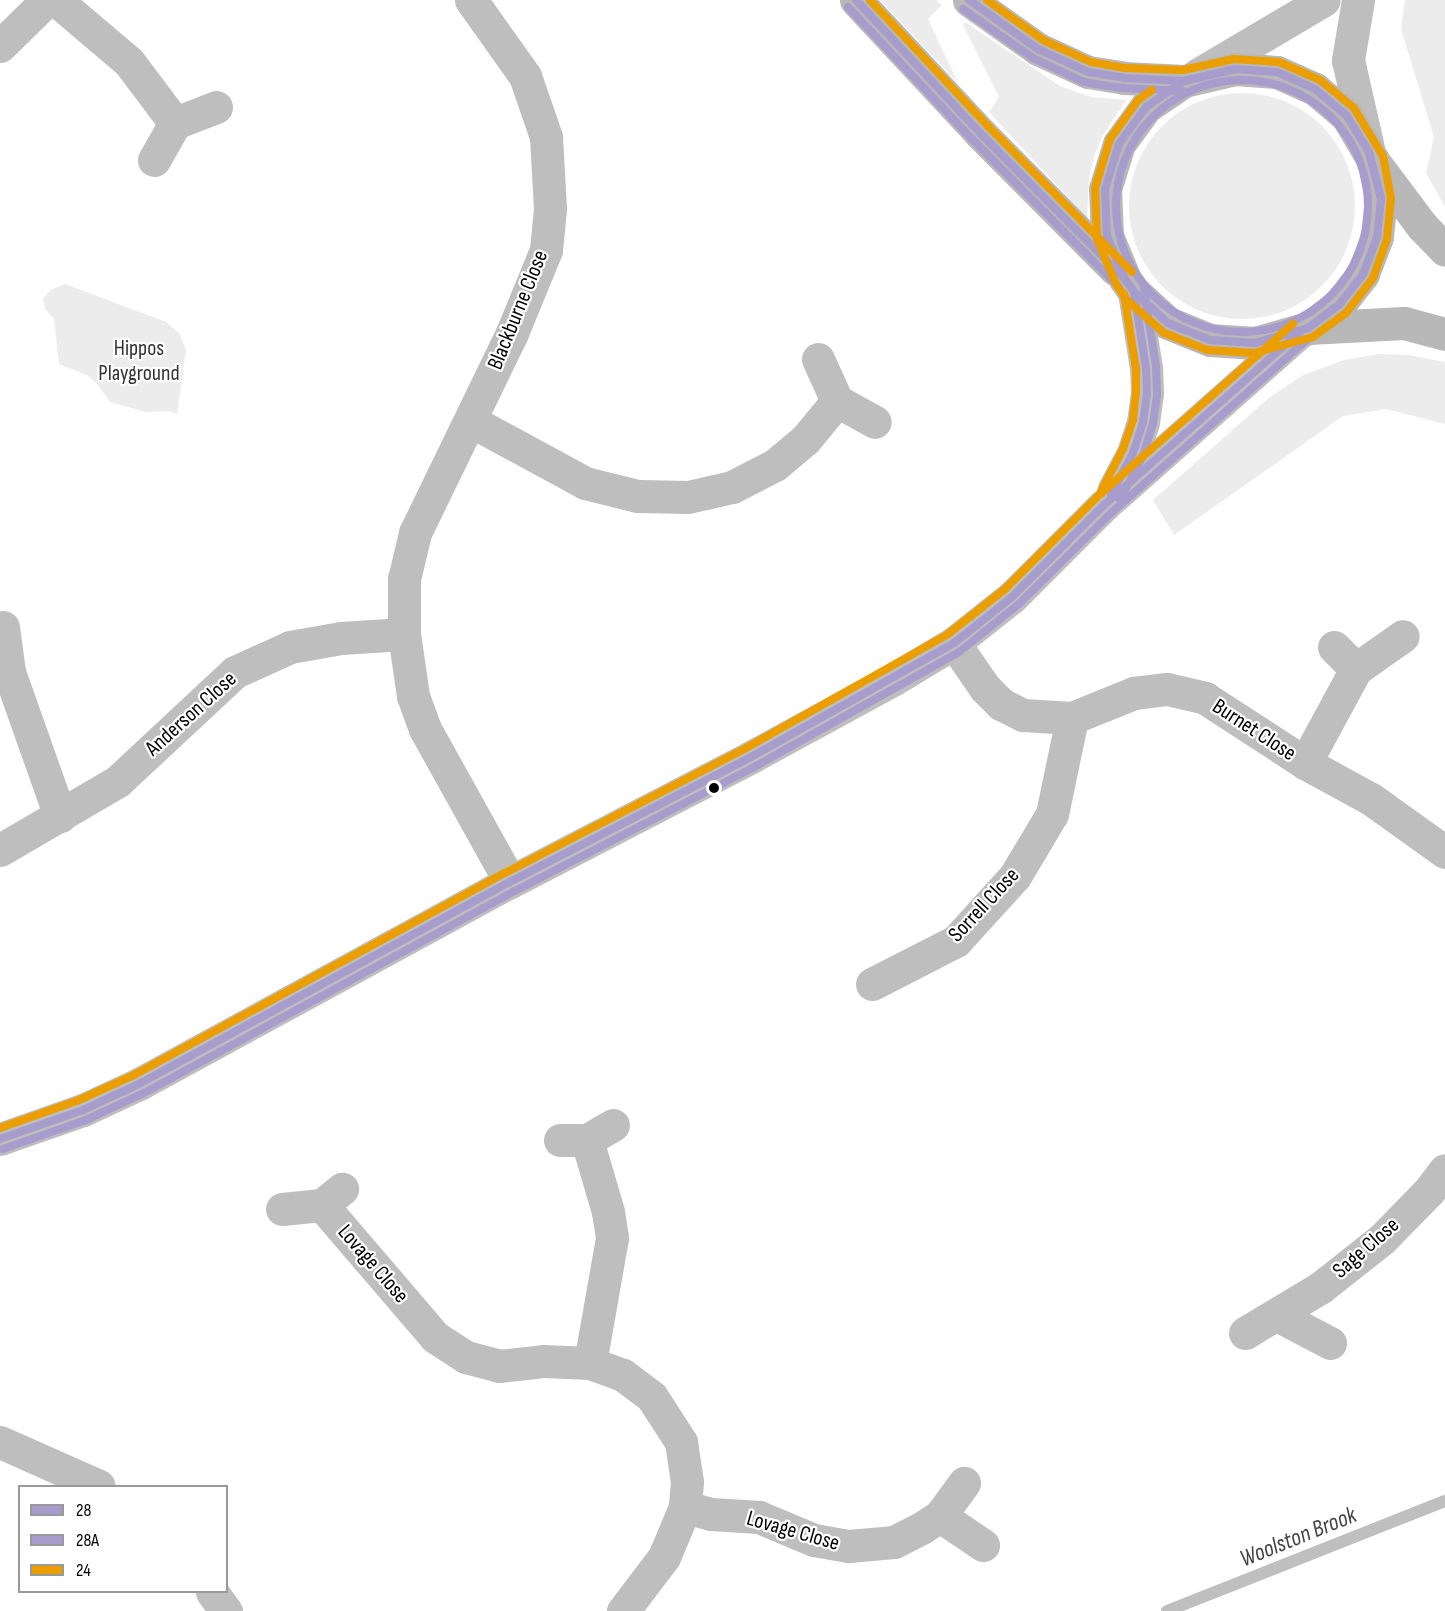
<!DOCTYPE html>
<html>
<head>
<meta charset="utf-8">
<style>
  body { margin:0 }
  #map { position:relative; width:1445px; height:1611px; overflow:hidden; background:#fff; font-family:"Sofia Sans Condensed",sans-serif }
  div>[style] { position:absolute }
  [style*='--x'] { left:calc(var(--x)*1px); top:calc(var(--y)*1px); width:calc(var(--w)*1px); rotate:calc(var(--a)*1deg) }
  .green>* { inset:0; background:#ececec }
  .round { border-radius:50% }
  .stream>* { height:12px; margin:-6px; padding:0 6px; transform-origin:6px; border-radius:6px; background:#bfbfbf }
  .minor>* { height:33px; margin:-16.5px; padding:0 16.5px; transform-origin:16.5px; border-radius:16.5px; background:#bebebe }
  .tertiary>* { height:33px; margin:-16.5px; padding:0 16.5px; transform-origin:16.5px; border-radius:16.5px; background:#bebebe }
  .secondary>* { height:33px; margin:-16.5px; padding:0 16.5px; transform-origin:16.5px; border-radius:16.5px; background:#b8b8b8 }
  .bus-1>* { height:8px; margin:-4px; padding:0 4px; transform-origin:4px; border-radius:4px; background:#a69dcd }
  .bus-2>* { height:8px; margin:-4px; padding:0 4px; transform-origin:4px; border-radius:4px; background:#a69dcd }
  .bus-2>.ring { margin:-4px; padding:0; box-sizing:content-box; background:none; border:8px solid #a69dcd; border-radius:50% }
  .bus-3>* { height:8px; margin:-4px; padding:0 4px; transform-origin:4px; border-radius:4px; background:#eb9e00 }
  .dots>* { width:16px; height:16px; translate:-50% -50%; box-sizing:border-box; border:3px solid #fff; border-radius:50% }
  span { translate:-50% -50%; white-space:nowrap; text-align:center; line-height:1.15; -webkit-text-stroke:4.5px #fff; paint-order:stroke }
  .street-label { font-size:22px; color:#000 }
  .park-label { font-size:22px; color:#333 }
  .water-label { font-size:24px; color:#444; font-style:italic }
  .legend { position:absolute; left:18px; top:1485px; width:210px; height:108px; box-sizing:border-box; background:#fff; border:2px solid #999; margin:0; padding:8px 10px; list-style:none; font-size:18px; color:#000 }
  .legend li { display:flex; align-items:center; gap:12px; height:30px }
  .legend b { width:30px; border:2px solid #999 }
</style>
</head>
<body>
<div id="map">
  <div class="green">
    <i style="clip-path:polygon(880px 0,936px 0,942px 5px,928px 19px,958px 83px)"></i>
    <i style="clip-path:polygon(1405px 0,1445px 0,1445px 207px,1426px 173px,1434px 137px,1401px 29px)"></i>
    <i style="clip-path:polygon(965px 22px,1060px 86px,1091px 97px,1126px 100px,1102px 137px,1094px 157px,1089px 178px,1087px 218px,989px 112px,999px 97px,963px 25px)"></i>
    <i class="round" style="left:1129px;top:93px;width:226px;height:226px"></i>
    <i style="clip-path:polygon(65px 284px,166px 322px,179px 333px,186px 350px,177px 414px,168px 411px,146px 412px,110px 402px,98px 385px,87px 375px,59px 364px,54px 319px,45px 309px,43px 299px,50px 290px)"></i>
    <i style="clip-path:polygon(1379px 354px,1409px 355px,1445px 362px,1445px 424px,1386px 409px,1343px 416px,1174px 535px,1153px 500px,1270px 397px,1303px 375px,1344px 360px)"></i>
  </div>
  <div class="stream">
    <i style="--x:1167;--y:1611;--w:299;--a:-21.6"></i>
  </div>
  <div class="minor">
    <i style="--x:56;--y:0;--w:96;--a:40.3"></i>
    <i style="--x:129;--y:62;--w:76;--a:53"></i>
    <i style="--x:471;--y:0;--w:93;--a:54.6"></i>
    <i style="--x:525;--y:76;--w:65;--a:71"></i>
    <i style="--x:546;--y:137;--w:72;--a:86.8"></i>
    <i style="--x:550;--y:209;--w:41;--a:95.6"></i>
    <i style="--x:546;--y:250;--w:90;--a:112.3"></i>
    <i style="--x:512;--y:333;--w:222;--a:115.9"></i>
    <i style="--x:415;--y:533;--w:47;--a:103.4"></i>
    <i style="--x:404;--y:579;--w:55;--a:90"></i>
    <i style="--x:404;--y:634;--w:63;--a:81.7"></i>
    <i style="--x:413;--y:696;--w:35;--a:70"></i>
    <i style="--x:425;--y:729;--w:175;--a:60.9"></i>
    <i style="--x:1358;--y:0;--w:61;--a:99.5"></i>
    <i style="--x:1348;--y:60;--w:90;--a:77.2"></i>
    <i style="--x:0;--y:46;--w:66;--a:-44.4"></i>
    <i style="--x:1197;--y:75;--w:147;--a:-30.6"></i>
    <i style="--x:154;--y:160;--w:43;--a:-60.4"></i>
    <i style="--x:175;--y:123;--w:44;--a:-21.3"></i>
    <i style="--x:818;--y:359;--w:46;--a:65.7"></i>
    <i style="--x:837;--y:401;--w:43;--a:28.9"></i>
    <i style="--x:471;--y:421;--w:130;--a:28.5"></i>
    <i style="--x:585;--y:483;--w:54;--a:14"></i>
    <i style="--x:637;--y:496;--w:51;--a:1.1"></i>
    <i style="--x:688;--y:497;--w:45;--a:-12.8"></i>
    <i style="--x:732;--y:487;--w:48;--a:-27.1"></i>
    <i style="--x:775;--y:465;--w:39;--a:-40"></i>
    <i style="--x:805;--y:440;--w:50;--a:-50.6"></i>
    <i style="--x:3;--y:627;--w:45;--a:82.4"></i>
    <i style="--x:9;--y:672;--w:153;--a:70.5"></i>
    <i style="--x:954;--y:643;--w:55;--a:55.4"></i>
    <i style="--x:985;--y:688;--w:23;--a:45"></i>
    <i style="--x:1001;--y:704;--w:25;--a:27"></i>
    <i style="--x:1023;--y:715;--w:49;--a:3.5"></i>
    <i style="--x:1072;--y:718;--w:67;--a:-22"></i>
    <i style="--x:1134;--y:693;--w:33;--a:-7"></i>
    <i style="--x:1167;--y:689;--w:39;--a:13"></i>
    <i style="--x:1205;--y:698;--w:119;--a:33"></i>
    <i style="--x:1305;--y:763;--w:75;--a:28.6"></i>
    <i style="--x:1371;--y:799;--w:91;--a:35.6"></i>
    <i style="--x:1334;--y:647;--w:31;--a:45"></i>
    <i style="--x:1305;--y:763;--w:107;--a:-61.5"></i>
    <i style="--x:1356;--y:669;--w:57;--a:-35.1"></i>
    <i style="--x:0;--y:850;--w:137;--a:-30.3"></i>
    <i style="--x:118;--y:781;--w:160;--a:-43"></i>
    <i style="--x:235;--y:672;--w:60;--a:-24.4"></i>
    <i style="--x:290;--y:647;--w:52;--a:-10"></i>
    <i style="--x:341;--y:638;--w:63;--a:-3.6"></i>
    <i style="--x:872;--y:984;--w:94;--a:-27.1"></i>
    <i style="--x:956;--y:941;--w:88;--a:-47.8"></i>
    <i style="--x:1015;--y:876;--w:72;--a:-59.2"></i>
    <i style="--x:1052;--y:814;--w:98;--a:-78.2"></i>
    <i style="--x:560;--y:1140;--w:27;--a:0"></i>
    <i style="--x:587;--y:1140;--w:30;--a:-30"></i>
    <i style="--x:587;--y:1140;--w:75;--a:73.7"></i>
    <i style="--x:608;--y:1212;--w:26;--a:81"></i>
    <i style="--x:612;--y:1238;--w:127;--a:100"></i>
    <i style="--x:322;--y:1205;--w:174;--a:49.4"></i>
    <i style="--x:435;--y:1337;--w:37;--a:33"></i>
    <i style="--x:466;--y:1357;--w:34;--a:15"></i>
    <i style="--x:499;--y:1366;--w:44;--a:-6.5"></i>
    <i style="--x:543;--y:1361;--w:47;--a:2.4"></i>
    <i style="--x:590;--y:1363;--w:35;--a:20"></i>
    <i style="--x:623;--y:1375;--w:36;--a:37"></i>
    <i style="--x:652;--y:1397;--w:54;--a:57.2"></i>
    <i style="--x:681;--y:1442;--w:40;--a:81.5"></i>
    <i style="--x:687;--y:1482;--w:25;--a:95"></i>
    <i style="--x:685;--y:1507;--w:54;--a:112.8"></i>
    <i style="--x:664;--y:1557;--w:68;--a:127.2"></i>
    <i style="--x:282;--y:1209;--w:40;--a:-5.7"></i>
    <i style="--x:322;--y:1205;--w:26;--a:-39"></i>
    <i style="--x:1277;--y:1315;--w:60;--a:27.8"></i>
    <i style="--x:1245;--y:1333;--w:87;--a:-31"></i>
    <i style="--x:1320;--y:1288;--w:79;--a:-38.3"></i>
    <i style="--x:1382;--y:1239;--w:67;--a:-45.6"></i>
    <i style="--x:1429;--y:1191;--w:26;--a:-53"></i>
    <i style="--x:0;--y:1442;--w:108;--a:24"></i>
    <i style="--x:685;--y:1507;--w:27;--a:15"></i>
    <i style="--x:711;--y:1514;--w:48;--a:3.6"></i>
    <i style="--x:759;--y:1517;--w:60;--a:22.7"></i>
    <i style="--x:814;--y:1540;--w:36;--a:10"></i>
    <i style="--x:849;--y:1546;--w:45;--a:-5.1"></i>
    <i style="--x:894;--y:1542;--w:33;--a:-27"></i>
    <i style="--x:923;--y:1527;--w:20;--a:-33"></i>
    <i style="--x:940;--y:1516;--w:41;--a:-54"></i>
    <i style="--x:940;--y:1516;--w:52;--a:34"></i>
    <i style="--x:212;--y:1592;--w:24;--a:54"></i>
  </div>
  <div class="tertiary">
    <i style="--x:1114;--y:489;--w:41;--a:-62.2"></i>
    <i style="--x:1133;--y:453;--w:33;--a:-72"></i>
    <i style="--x:1143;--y:422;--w:28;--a:-82"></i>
    <i style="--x:1147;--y:394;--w:26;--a:-92"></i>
    <i style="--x:1146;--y:368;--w:77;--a:-99"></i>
    <i style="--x:0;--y:1139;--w:88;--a:-19.3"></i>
    <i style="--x:83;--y:1110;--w:62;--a:-24.9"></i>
    <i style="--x:139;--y:1084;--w:422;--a:-28.6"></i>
    <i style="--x:510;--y:882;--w:271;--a:-27.4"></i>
    <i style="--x:751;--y:757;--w:163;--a:-28.6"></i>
    <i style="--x:894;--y:679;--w:70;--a:-31"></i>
    <i style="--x:954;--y:643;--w:74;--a:-38.4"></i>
    <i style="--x:1012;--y:597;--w:129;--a:-45"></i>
    <i style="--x:1103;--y:506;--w:263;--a:-41.5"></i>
  </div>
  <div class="secondary">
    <i style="--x:856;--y:0;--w:182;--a:47"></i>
    <i style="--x:980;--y:133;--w:192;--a:45.2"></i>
    <i style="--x:969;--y:0;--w:85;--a:35.4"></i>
    <i style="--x:1038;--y:49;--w:55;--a:24.7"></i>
    <i style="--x:1088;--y:72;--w:36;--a:9"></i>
    <i style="--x:1124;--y:78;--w:60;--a:2.9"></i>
    <i style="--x:1184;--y:81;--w:52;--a:-13.2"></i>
    <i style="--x:1235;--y:69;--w:42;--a:4.1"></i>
    <i style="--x:1277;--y:72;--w:42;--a:24.1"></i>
    <i style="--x:1315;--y:89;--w:42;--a:40.2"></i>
    <i style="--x:1347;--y:116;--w:51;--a:59.4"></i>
    <i style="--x:1373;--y:160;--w:39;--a:78"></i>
    <i style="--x:1381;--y:198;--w:39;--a:96"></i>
    <i style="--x:1377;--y:237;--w:40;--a:111"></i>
    <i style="--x:1363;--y:274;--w:39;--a:128"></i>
    <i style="--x:1339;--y:305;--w:39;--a:143"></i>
    <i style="--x:1308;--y:328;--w:55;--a:164.2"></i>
    <i style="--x:1255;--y:343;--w:45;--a:-176.2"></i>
    <i style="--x:1210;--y:340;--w:45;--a:-158"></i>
    <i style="--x:1168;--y:323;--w:46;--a:-137.6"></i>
    <i style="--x:1134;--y:292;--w:16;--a:-125"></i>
    <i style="--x:1125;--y:279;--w:47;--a:-112.7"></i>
    <i style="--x:1107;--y:236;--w:47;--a:-92.4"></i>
    <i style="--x:1105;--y:189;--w:47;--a:-72.7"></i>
    <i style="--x:1119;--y:144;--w:46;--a:-53.9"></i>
    <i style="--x:1146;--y:107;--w:46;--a:-34.4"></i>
    <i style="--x:1377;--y:166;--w:75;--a:53.1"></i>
    <i style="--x:1422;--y:226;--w:33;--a:46"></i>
    <i style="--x:1308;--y:328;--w:96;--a:-3"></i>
    <i style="--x:1404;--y:323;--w:42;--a:15"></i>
  </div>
  <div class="bus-1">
    <i style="--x:856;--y:0;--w:182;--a:47"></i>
    <i style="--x:980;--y:133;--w:206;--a:45.2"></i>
    <i style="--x:969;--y:0;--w:85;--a:35.4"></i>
    <i style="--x:1038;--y:49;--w:55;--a:24.7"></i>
    <i style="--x:1088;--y:72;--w:36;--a:9"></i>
    <i style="--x:1124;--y:78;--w:60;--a:2.9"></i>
    <i style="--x:1235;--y:69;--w:42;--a:4.1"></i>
    <i style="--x:1277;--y:72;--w:42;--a:24.1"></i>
    <i style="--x:1315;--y:89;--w:42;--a:40.2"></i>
    <i style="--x:1347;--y:116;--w:42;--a:58.6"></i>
    <i style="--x:1184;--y:81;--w:46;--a:145.6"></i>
    <i style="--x:1146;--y:107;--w:46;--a:126.1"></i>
    <i style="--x:1119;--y:144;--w:47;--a:107.3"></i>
    <i style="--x:1105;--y:189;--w:47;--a:87.6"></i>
    <i style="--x:1107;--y:236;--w:47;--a:67.3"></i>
    <i style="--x:1125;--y:279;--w:16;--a:55"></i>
    <i style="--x:1134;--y:292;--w:46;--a:42.4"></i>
    <i style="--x:1168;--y:323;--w:45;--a:22"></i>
    <i style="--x:1210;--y:340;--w:45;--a:3.8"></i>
    <i style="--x:1184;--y:81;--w:52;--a:-13.2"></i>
    <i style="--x:1184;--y:81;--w:52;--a:-13.2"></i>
    <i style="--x:1369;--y:152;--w:48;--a:75.4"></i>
    <i style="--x:1369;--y:152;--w:48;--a:75.4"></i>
    <i style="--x:1308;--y:328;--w:39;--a:-37"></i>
    <i style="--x:1339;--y:305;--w:39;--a:-52"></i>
    <i style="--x:1363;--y:274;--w:40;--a:-69"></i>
    <i style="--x:1377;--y:237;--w:39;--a:-84"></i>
    <i style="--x:1255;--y:343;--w:55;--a:-15.8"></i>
    <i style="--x:1255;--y:343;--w:55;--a:-15.8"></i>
    <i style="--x:1111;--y:495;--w:47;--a:-62.4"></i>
    <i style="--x:1133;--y:453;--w:33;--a:-72"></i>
    <i style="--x:1143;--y:422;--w:28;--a:-82"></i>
    <i style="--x:1147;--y:394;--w:26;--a:-92"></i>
    <i style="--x:1146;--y:368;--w:77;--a:-99"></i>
    <i style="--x:0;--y:1139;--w:88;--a:-19.3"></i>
    <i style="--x:83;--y:1110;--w:62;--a:-24.9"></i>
    <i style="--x:139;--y:1084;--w:422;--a:-28.6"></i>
    <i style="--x:510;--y:882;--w:271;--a:-27.4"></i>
    <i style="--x:751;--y:757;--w:233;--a:-29.3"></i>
    <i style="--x:954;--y:643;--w:74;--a:-38.4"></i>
    <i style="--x:1012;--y:597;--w:129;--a:-45"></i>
    <i style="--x:1103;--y:506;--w:263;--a:-41.5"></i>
  </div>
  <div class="bus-2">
    <i style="--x:848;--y:7;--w:183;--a:46.8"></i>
    <i style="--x:973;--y:140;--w:206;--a:45.2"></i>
    <i style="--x:963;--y:9;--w:85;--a:35"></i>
    <i style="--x:1033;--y:58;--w:56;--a:25.2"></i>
    <i style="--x:1084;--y:82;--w:39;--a:9"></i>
    <i style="--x:1123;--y:88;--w:60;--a:2.9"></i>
    <i class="ring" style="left:1116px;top:80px;width:244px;height:244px"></i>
    <i style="--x:1120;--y:500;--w:50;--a:-62.4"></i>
    <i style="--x:1143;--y:456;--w:34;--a:-73"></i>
    <i style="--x:1153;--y:424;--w:29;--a:-82"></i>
    <i style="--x:1157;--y:395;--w:29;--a:-92"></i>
    <i style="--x:1156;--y:366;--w:77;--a:-99"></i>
    <i style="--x:3;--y:1149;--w:88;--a:-19.3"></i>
    <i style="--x:86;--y:1120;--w:64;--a:-25"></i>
    <i style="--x:144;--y:1093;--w:422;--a:-28.6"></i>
    <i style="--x:515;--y:891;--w:271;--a:-27.4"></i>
    <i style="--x:756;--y:766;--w:233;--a:-29.3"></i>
    <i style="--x:959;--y:652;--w:77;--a:-38.7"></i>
    <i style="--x:1019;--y:604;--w:128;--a:-44.7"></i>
    <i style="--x:1110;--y:514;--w:263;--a:-41.5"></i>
  </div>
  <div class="bus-3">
    <i style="--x:870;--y:0;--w:173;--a:46.9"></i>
    <i style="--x:988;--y:126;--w:205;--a:45.4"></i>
    <i style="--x:987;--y:0;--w:69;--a:35.5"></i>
    <i style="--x:1043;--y:40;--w:53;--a:24.6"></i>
    <i style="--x:1091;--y:62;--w:35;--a:10"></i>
    <i style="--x:1125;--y:68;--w:58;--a:2"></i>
    <i style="--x:1183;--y:70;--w:52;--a:-12.2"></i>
    <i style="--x:1234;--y:59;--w:45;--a:3.8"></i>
    <i style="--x:1279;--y:62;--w:45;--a:23.7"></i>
    <i style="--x:1320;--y:80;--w:44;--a:39.5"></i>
    <i style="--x:1354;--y:108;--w:56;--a:58.9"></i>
    <i style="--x:1383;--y:156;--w:43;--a:79.2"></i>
    <i style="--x:1391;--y:198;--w:41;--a:95.6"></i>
    <i style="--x:1387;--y:239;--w:41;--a:109.7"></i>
    <i style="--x:1373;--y:278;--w:44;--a:127.6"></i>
    <i style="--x:1346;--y:313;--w:41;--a:144"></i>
    <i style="--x:1313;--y:337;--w:61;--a:164.8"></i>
    <i style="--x:1254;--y:353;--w:47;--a:-176.3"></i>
    <i style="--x:1207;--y:350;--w:46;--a:-158.4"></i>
    <i style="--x:1164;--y:333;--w:51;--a:-138.2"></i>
    <i style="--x:1126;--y:299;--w:18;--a:-124"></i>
    <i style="--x:1116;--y:284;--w:49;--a:-112.9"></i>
    <i style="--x:1097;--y:239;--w:51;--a:-92.2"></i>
    <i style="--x:1095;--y:188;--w:51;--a:-73"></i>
    <i style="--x:1110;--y:139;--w:48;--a:-54.3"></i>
    <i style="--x:1138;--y:100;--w:17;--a:-36"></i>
    <i style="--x:1101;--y:491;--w:47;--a:-62.4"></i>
    <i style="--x:1123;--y:449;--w:31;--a:-71"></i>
    <i style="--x:1133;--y:420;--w:27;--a:-84"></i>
    <i style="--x:1136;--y:393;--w:24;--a:-90"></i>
    <i style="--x:1136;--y:369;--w:76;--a:-99.1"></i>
    <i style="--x:0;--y:1128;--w:84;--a:-19.5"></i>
    <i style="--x:79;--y:1100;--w:60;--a:-24.4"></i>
    <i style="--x:134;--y:1075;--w:422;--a:-28.6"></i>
    <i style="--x:505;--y:873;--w:271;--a:-27.4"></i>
    <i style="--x:746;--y:748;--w:232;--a:-29.4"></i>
    <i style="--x:948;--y:634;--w:73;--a:-38.3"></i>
    <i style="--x:1005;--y:589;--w:129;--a:-45"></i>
    <i style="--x:1096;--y:498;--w:263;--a:-41.5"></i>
  </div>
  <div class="dots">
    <i style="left:714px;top:788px;background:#000"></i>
  </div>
  <div class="street-label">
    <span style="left:518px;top:310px;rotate:-68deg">Blackburne Close</span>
    <span style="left:191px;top:714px;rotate:-42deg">Anderson Close</span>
    <span style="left:1254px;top:730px;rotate:33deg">Burnet Close</span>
    <span style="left:984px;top:905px;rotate:-47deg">Sorrell Close</span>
    <span style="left:1366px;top:1248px;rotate:-41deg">Sage Close</span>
    <span style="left:373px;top:1264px;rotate:49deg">Lovage Close</span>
    <span style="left:793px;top:1531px;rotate:16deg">Lovage Close</span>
  </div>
  <div class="park-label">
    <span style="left:139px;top:361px">Hippos<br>Playground</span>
  </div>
  <div class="water-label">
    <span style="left:1298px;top:1537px;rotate:-22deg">Woolston Brook</span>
  </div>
  <ul class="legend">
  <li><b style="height:8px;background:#a69dcd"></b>28</li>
  <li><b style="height:8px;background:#a69dcd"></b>28A</li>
  <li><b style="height:8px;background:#eb9e00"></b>24</li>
  </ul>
</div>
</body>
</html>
